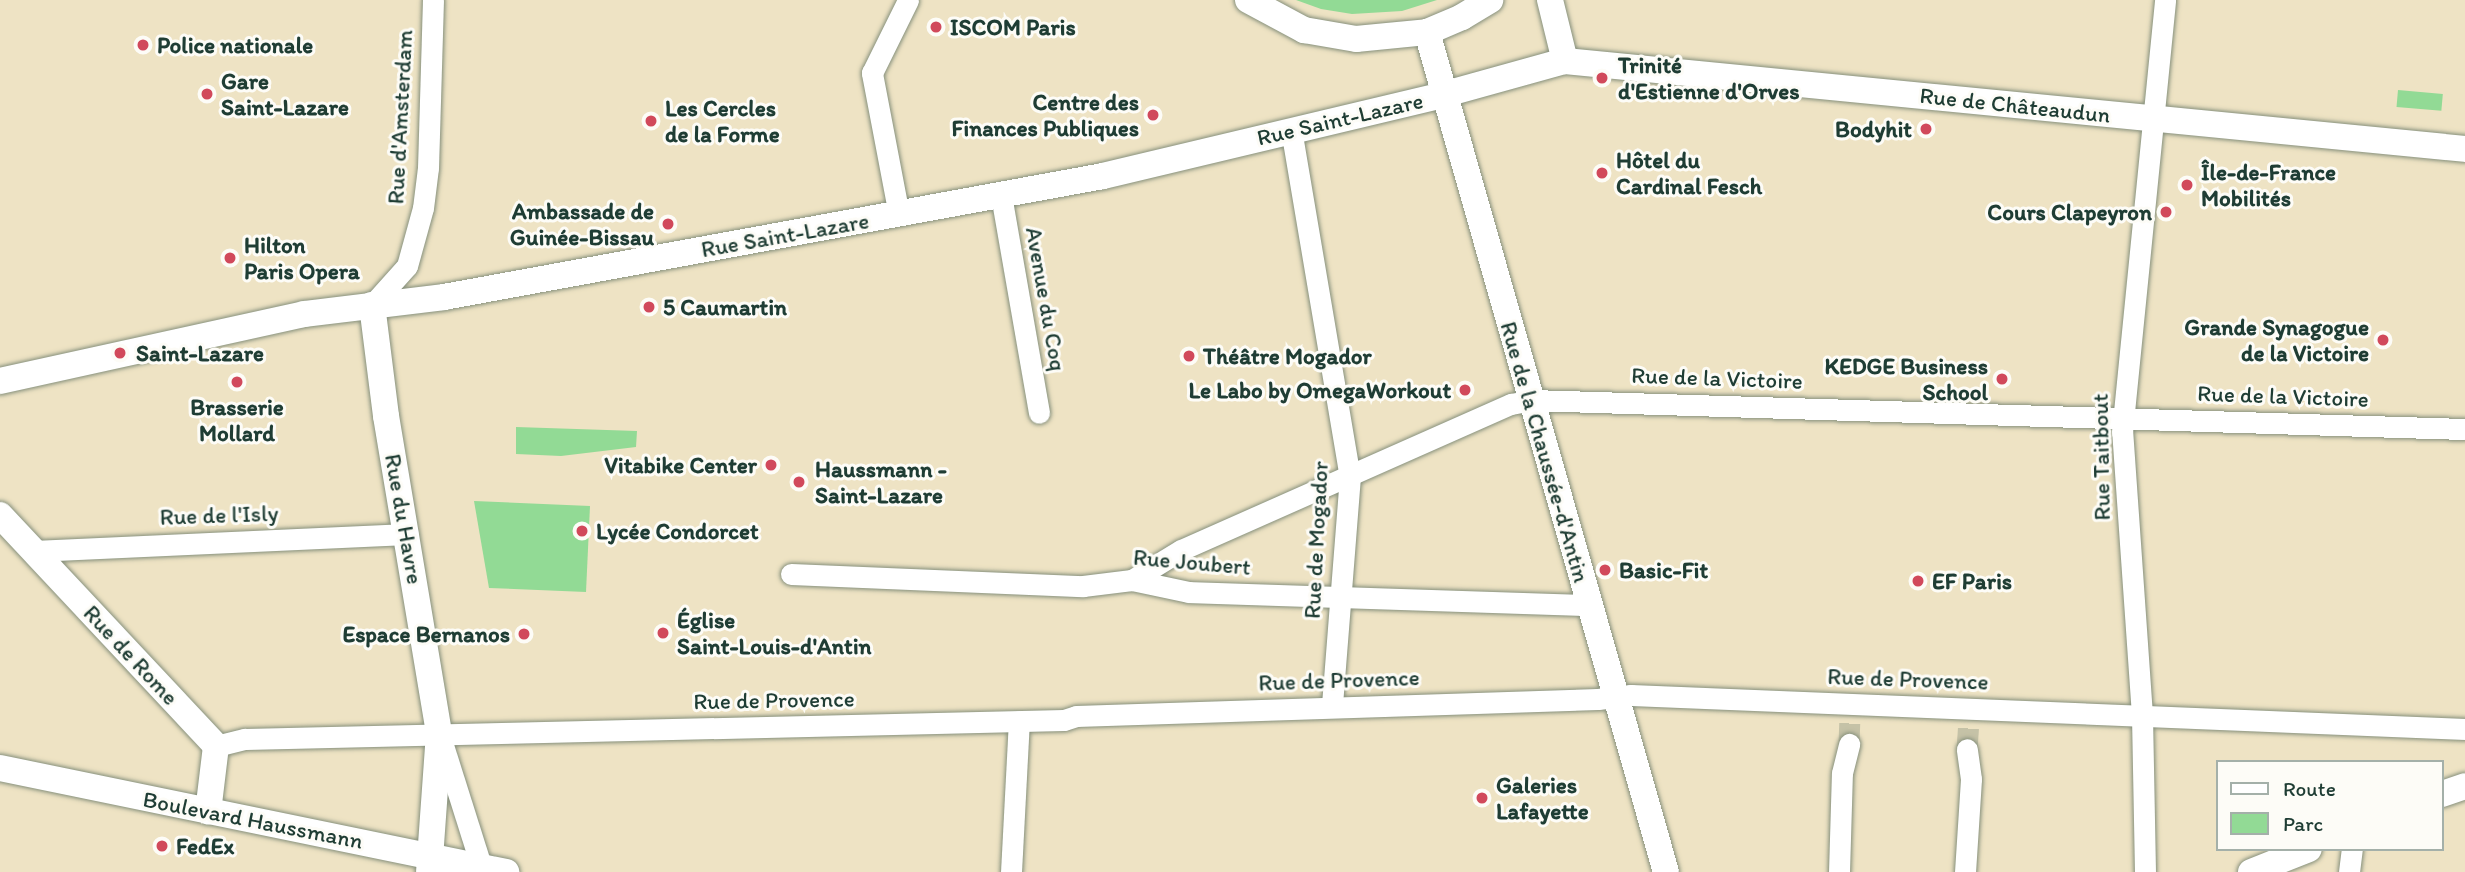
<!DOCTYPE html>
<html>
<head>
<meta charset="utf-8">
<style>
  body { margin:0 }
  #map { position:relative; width:2465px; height:872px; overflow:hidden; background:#eee3c4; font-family:Itim,sans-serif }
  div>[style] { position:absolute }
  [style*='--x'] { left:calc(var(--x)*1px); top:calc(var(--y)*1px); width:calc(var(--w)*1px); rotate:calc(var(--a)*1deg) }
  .green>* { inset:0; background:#92da95; transform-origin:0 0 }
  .minor-tunnel>* { height:21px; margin-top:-10.5px; transform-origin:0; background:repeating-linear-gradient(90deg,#c5c2a7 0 21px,transparent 0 31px) }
  .roads { filter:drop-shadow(0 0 2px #86907c) drop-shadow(0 0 2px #86907c) }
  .minor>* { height:21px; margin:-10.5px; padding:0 10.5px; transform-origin:10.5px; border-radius:10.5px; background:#fff }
  .major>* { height:26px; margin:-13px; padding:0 13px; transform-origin:13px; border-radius:13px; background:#fff }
  .dots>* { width:19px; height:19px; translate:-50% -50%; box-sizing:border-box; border:4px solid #fdfcf7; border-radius:50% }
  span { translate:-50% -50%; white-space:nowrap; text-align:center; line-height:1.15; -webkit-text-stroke:6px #fdfcf7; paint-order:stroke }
  .poi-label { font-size:23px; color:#1f3d34; font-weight:700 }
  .left { translate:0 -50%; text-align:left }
  .right { translate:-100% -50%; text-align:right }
  .street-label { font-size:23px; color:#1f3d34 }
  .legend { position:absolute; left:2216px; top:760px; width:228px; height:91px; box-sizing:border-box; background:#fdfcf7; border:2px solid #a4b0a9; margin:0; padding:9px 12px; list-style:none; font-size:21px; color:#1f3d34 }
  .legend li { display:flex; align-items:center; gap:14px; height:35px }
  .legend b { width:35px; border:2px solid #a4b0a9 }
</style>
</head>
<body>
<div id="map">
  <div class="green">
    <i style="clip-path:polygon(1296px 0,1437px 0,1402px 11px,1352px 14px,1321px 9px)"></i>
    <i style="left:2398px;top:90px;width:45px;height:17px;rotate:5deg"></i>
    <i style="clip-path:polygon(516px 427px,637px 431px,636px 447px,561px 456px,516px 454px)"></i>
    <i style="clip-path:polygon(474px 501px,590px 506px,586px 592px,489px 588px)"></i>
  </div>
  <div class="minor-tunnel">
    <i style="--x:1849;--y:744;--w:27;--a:-88"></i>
    <i style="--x:1967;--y:749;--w:27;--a:-86"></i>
  </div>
  <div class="roads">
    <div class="minor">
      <i style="--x:1291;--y:129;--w:352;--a:80.4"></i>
      <i style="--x:1350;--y:476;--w:231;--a:94.5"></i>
      <i style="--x:1001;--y:195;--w:221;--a:80.1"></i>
      <i style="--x:899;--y:215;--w:145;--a:-100.8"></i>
      <i style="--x:872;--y:73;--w:81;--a:-63.7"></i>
      <i style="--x:372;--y:305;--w:52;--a:-48.1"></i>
      <i style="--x:407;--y:266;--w:60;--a:-74.6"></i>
      <i style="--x:423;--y:208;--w:40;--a:-82.9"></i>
      <i style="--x:428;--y:168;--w:168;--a:-88.3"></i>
      <i style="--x:33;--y:551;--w:375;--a:-2.6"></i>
      <i style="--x:791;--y:574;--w:292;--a:2.4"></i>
      <i style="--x:1083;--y:586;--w:49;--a:-7"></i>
      <i style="--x:1132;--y:580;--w:58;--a:11.9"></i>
      <i style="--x:1189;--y:592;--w:400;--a:1.9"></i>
      <i style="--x:1132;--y:580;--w:57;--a:-31.5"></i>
      <i style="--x:1181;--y:550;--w:361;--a:-23.9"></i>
      <i style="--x:1511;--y:404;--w:20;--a:-11"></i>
      <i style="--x:1531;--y:400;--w:934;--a:1.78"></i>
      <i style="--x:442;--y:742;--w:136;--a:72.5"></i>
      <i style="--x:216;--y:746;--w:30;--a:-14"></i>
      <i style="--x:245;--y:739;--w:819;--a:-1.33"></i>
      <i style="--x:1064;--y:720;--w:13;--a:-18"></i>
      <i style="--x:1076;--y:716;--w:522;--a:-1.87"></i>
      <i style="--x:1598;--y:699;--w:33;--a:-7"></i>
      <i style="--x:1631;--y:695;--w:835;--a:2.33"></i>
      <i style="--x:1011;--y:872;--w:151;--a:-87"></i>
      <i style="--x:1839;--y:872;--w:99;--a:-88.3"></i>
      <i style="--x:1842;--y:773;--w:30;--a:-76"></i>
      <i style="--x:1965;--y:872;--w:93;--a:-86.3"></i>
      <i style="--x:1971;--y:779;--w:30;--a:-98"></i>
      <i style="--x:2145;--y:872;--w:157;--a:-91.1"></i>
      <i style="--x:2142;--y:715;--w:284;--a:-94"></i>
      <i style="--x:2122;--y:432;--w:434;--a:-84.3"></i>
      <i style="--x:2349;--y:872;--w:23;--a:-83"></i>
    </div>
    <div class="major">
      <i style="--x:1248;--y:0;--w:64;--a:28.2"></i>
      <i style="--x:1304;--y:30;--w:53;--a:9.8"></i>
      <i style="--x:1356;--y:39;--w:71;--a:-5.6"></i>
      <i style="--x:1427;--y:32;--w:38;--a:-23"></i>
      <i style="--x:1462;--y:17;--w:33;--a:-31"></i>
      <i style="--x:1550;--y:0;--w:63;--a:76.2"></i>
      <i style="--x:1427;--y:32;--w:873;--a:74.12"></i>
      <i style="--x:372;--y:305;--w:112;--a:82.8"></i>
      <i style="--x:386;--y:416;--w:321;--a:80.5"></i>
      <i style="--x:439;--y:733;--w:139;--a:94.1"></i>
      <i style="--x:0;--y:381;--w:311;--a:-12.4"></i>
      <i style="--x:304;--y:314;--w:141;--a:-6.9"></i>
      <i style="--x:444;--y:297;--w:670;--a:-10.4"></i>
      <i style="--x:1103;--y:176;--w:349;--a:-13.4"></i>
      <i style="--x:1442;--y:95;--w:128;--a:-15.5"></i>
      <i style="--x:1565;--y:61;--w:904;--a:5.58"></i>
      <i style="--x:0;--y:515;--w:316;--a:46.9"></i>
      <i style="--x:216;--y:746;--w:66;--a:96.9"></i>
      <i style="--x:0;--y:768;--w:517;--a:11.61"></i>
      <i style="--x:2442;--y:794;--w:24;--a:-19"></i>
      <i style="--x:2251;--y:872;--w:62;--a:-21.6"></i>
    </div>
  </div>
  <div class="dots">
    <i style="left:936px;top:27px;background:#d1495b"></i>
    <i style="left:143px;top:45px;background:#d1495b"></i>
    <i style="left:1602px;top:78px;background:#d1495b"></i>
    <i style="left:207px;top:94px;background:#d1495b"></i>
    <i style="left:1153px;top:115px;background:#d1495b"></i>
    <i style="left:651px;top:121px;background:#d1495b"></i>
    <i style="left:1926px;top:129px;background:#d1495b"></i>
    <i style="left:1602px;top:173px;background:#d1495b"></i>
    <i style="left:2187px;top:185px;background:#d1495b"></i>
    <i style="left:2166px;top:212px;background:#d1495b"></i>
    <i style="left:668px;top:224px;background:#d1495b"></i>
    <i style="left:230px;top:258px;background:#d1495b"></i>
    <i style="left:649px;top:307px;background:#d1495b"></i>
    <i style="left:2383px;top:340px;background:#d1495b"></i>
    <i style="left:120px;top:353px;background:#d1495b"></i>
    <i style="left:1189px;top:356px;background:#d1495b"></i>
    <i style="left:2002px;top:379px;background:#d1495b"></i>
    <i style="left:237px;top:382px;background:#d1495b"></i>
    <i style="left:1465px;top:390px;background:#d1495b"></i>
    <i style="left:771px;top:465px;background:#d1495b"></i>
    <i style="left:799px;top:482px;background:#d1495b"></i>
    <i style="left:582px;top:531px;background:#d1495b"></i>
    <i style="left:1605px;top:570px;background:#d1495b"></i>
    <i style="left:1918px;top:581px;background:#d1495b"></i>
    <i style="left:663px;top:633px;background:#d1495b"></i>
    <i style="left:524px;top:634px;background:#d1495b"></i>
    <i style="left:1482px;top:798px;background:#d1495b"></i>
    <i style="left:162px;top:846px;background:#d1495b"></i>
  </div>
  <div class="poi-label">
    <span class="left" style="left:950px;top:27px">ISCOM Paris</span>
    <span class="left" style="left:157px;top:45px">Police nationale</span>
    <span class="left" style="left:1618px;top:78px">Trinité<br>d'Estienne d'Orves</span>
    <span class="left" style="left:221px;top:94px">Gare<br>Saint-Lazare</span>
    <span class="right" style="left:1139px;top:115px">Centre des<br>Finances Publiques</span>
    <span class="left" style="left:665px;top:121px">Les Cercles<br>de la Forme</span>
    <span class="right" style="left:1912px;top:129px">Bodyhit</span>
    <span class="left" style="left:1616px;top:173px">Hôtel du<br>Cardinal Fesch</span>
    <span class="left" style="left:2201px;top:185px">Île-de-France<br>Mobilités</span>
    <span class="right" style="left:654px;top:224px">Ambassade de<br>Guinée-Bissau</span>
    <span class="right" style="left:2152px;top:212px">Cours Clapeyron</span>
    <span class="left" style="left:244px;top:258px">Hilton<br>Paris Opera</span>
    <span class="left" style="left:663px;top:307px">5 Caumartin</span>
    <span class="right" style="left:2369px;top:340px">Grande Synagogue<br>de la Victoire</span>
    <span class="left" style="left:136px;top:353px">Saint-Lazare</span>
    <span class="left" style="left:1203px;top:356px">Théâtre Mogador</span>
    <span class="right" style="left:1988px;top:379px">KEDGE Business<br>School</span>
    <span class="right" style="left:1451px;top:390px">Le Labo by OmegaWorkout</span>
    <span style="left:237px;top:420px">Brasserie<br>Mollard</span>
    <span class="right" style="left:757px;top:465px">Vitabike Center</span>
    <span class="left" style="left:815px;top:482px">Haussmann -<br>Saint-Lazare</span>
    <span class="left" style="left:596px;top:531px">Lycée Condorcet</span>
    <span class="left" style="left:1619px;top:570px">Basic-Fit</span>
    <span class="left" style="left:1932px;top:581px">EF Paris</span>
    <span class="left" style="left:677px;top:633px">Église<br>Saint-Louis-d'Antin</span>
    <span class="right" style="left:510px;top:634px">Espace Bernanos</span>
    <span class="left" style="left:1496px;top:798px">Galeries<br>Lafayette</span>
    <span class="left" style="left:176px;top:846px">FedEx</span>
  </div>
  <div class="street-label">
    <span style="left:2015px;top:105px;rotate:6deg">Rue de Châteaudun</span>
    <span style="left:400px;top:117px;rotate:-87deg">Rue d'Amsterdam</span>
    <span style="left:1340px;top:119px;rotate:-13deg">Rue Saint-Lazare</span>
    <span style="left:785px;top:235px;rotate:-10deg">Rue Saint-Lazare</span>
    <span style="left:1046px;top:299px;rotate:80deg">Avenue du Coq</span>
    <span style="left:1717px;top:378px;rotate:2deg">Rue de la Victoire</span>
    <span style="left:2283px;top:396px;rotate:2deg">Rue de la Victoire</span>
    <span style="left:1545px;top:452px;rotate:74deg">Rue de la Chaussée-d'Antin</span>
    <span style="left:2101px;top:457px;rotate:-91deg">Rue Taitbout</span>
    <span style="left:219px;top:515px;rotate:-2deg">Rue de l'Isly</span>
    <span style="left:404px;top:519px;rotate:80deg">Rue du Havre</span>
    <span style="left:1316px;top:540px;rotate:-87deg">Rue de Mogador</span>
    <span style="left:1192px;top:562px;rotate:5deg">Rue Joubert</span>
    <span style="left:131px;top:655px;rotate:47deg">Rue de Rome</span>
    <span style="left:1908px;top:679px;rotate:2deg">Rue de Provence</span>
    <span style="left:1339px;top:680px;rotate:-2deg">Rue de Provence</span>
    <span style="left:774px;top:700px;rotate:-1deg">Rue de Provence</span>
    <span style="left:253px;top:820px;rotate:11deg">Boulevard Haussmann</span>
  </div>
  <ul class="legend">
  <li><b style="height:9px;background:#fff"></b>Route</li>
  <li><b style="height:19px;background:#92da95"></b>Parc</li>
  </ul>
</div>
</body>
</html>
